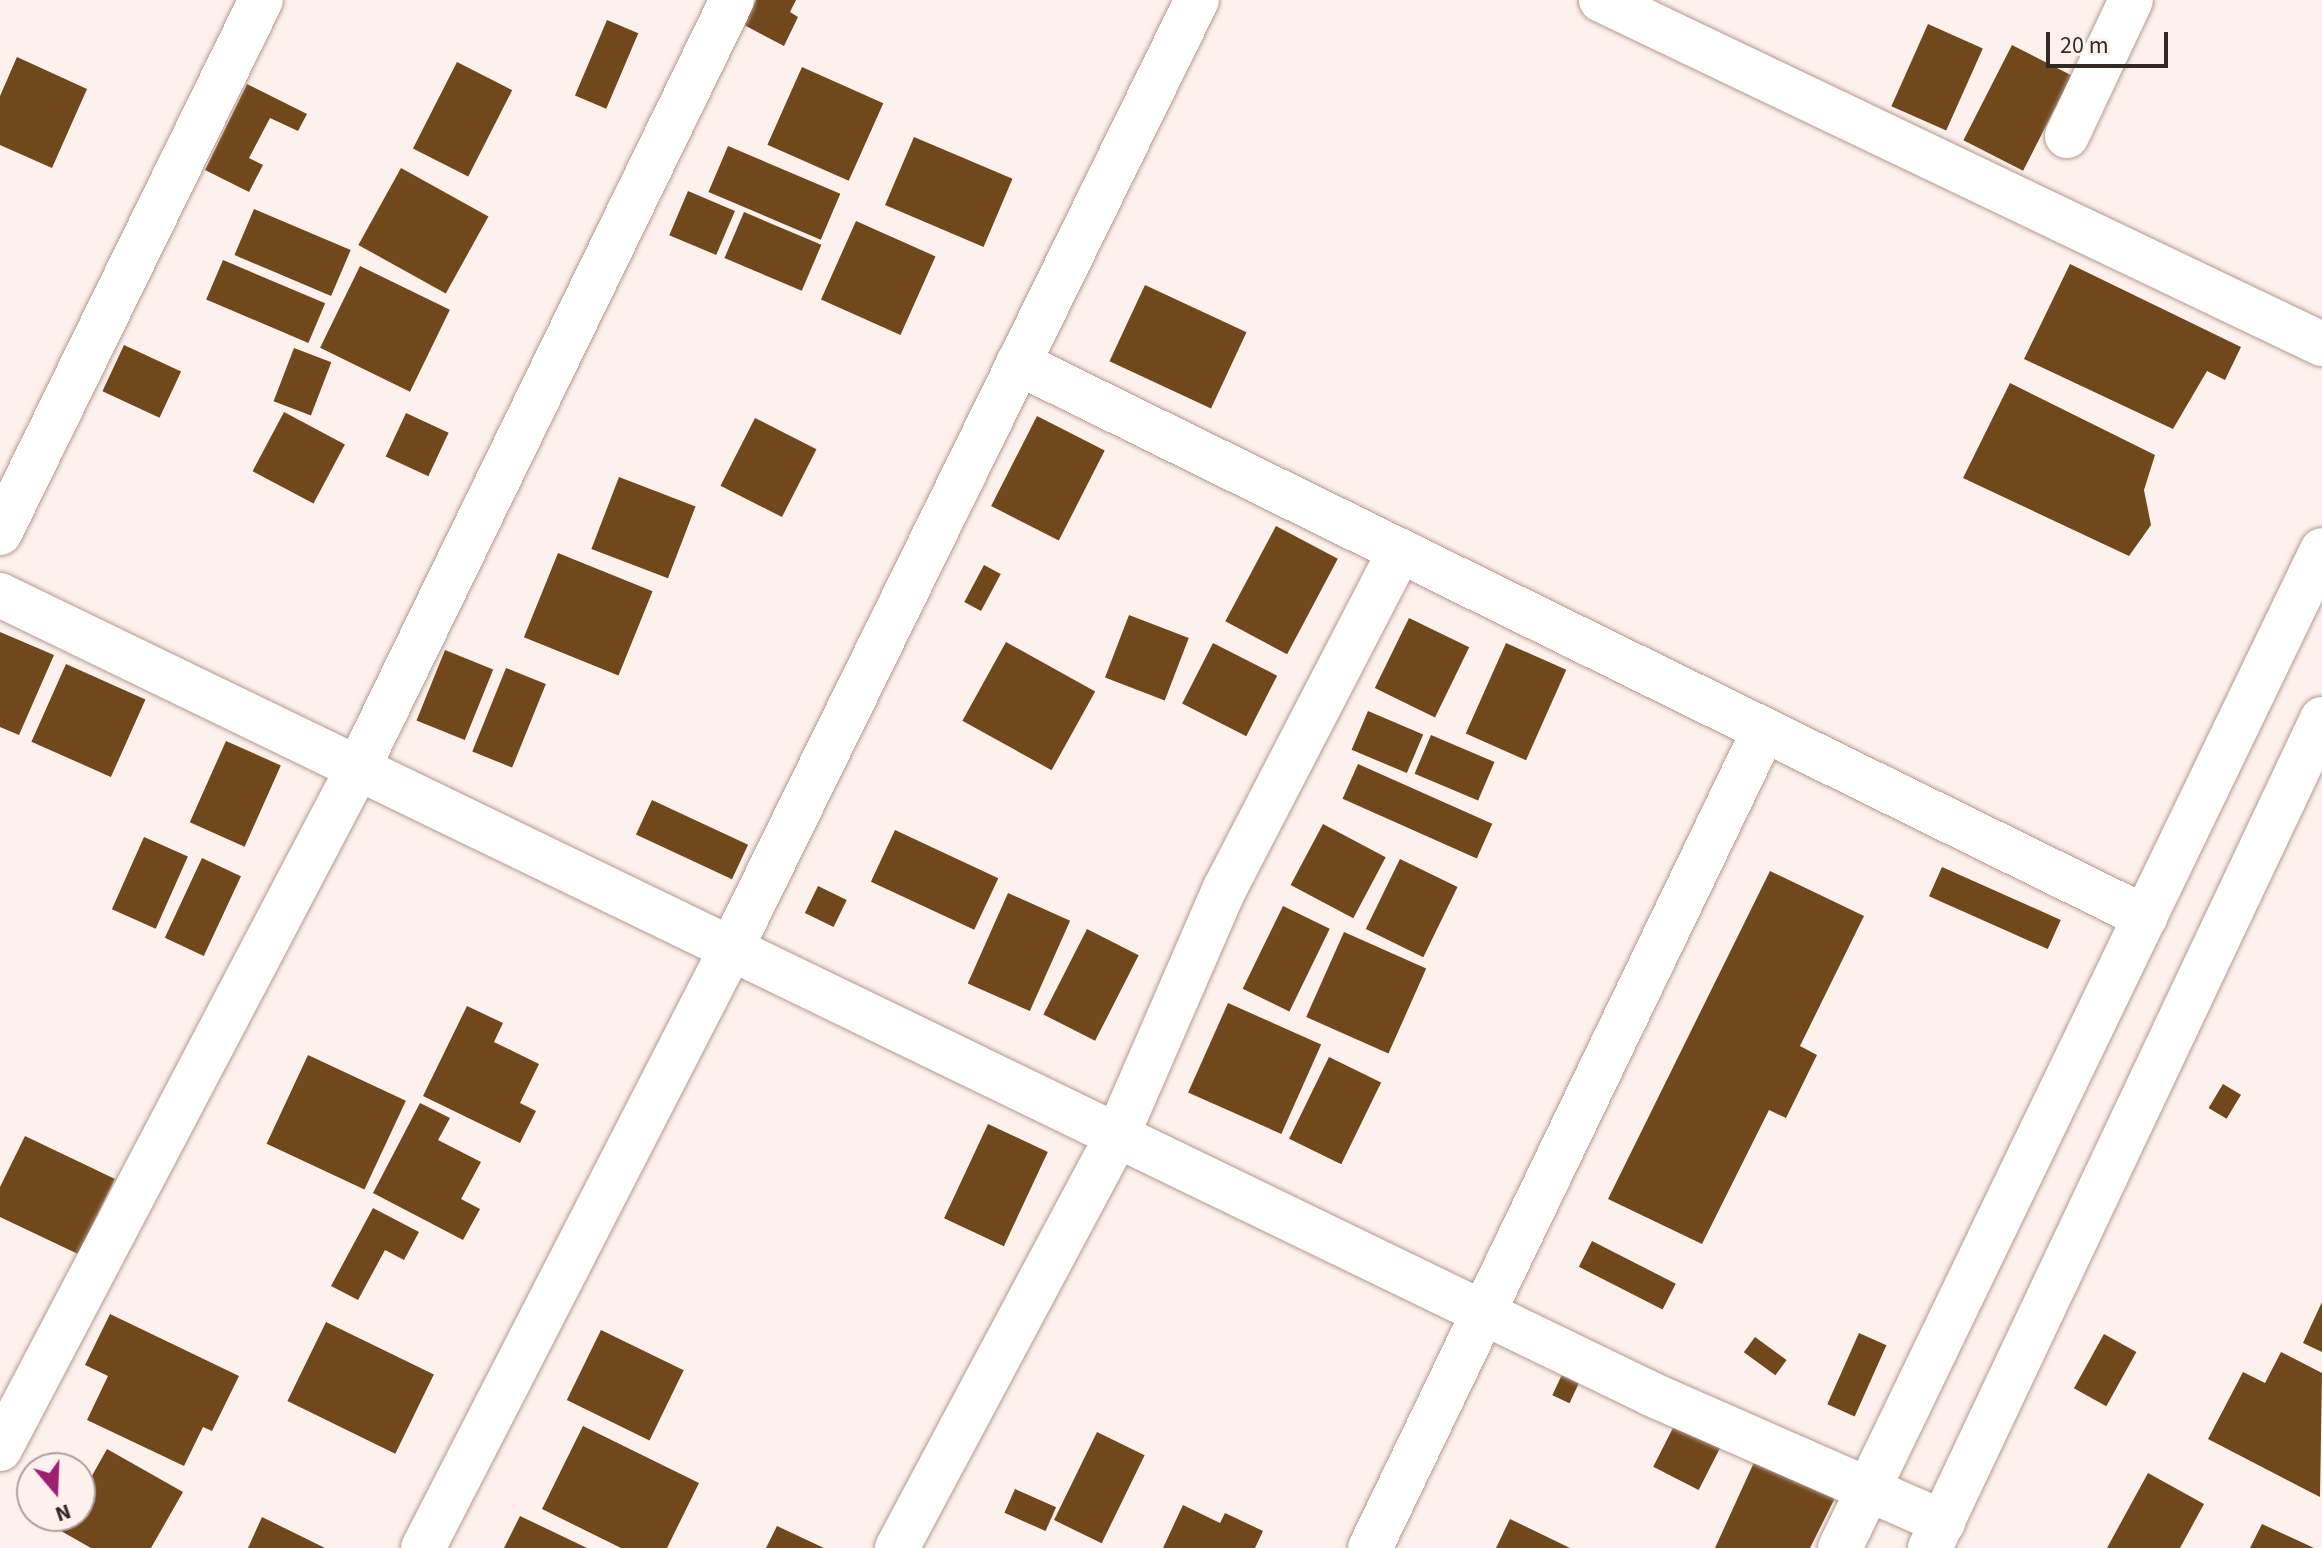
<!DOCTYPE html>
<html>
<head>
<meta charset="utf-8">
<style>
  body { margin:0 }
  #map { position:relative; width:2322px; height:1548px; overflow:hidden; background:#fcf1ec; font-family:"Source Sans 3",sans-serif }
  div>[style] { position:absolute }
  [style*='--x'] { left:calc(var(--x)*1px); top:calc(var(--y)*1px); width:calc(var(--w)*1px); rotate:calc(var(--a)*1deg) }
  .building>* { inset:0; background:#71471c; transform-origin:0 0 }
  .roads { filter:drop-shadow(0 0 2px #b39a8f) drop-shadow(0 0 2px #b39a8f) }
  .minor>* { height:44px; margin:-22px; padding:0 22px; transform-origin:22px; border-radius:22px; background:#fff }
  span { translate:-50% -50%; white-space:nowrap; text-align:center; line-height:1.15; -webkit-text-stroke:8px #fcf1ec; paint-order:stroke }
  .north { position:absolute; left:16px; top:1452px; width:80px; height:80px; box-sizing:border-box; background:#fcf1ec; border:2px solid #aba19c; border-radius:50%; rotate:161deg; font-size:22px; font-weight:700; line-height:32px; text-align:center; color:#322824 }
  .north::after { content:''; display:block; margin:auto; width:28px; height:36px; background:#9f1f72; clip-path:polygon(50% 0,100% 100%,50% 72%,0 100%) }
  .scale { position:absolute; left:2046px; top:32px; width:122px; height:36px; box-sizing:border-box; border:4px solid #322824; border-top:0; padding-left:10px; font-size:24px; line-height:28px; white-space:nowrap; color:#322824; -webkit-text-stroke:6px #fcf1ec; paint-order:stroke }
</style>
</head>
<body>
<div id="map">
  <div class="building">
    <i style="clip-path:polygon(756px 0,796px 0,790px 12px,798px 17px,784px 46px,744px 25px)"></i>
    <i style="left:607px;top:20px;width:34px;height:82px;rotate:23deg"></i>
    <i style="left:1928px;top:24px;width:60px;height:90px;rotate:24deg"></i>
    <i style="left:2012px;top:45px;width:67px;height:107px;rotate:27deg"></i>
    <i style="clip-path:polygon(17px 57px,87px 89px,52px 168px,0 145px,0 96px)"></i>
    <i style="left:457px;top:62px;width:62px;height:97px;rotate:27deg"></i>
    <i style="left:802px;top:67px;width:89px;height:85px;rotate:24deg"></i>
    <i style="clip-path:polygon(247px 84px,307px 114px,298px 131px,270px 118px,249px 158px,263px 165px,249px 192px,205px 170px)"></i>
    <i style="left:914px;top:137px;width:107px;height:74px;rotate:23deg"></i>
    <i style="left:728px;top:146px;width:122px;height:50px;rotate:23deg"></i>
    <i style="left:401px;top:168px;width:100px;height:88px;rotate:29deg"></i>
    <i style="left:688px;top:191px;width:51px;height:48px;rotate:23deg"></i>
    <i style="left:254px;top:209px;width:105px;height:50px;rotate:23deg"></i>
    <i style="left:744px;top:212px;width:84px;height:50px;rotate:23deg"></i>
    <i style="left:856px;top:221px;width:87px;height:86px;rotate:24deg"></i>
    <i style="left:223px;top:260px;width:111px;height:43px;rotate:23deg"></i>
    <i style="clip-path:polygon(2070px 264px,2241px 347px,2225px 380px,2207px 371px,2173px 429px,2024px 359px)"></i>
    <i style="left:360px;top:266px;width:100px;height:91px;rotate:26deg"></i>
    <i style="left:1145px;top:285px;width:112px;height:84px;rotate:25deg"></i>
    <i style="left:124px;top:345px;width:63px;height:51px;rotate:25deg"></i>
    <i style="left:294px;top:348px;width:40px;height:57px;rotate:21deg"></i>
    <i style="clip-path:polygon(2010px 383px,2155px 455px,2144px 490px,2151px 525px,2129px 556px,1963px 478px)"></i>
    <i style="left:284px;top:412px;width:69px;height:67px;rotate:28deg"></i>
    <i style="left:406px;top:413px;width:47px;height:48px;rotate:25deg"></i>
    <i style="left:1037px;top:416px;width:76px;height:101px;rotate:27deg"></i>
    <i style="left:755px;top:418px;width:69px;height:76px;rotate:27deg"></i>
    <i style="left:619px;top:477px;width:82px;height:77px;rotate:21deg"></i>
    <i style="left:1276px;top:526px;width:70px;height:108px;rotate:28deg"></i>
    <i style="left:558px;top:553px;width:102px;height:91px;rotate:22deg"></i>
    <i style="left:984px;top:565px;width:19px;height:42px;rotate:28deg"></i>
    <i style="left:1129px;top:615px;width:64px;height:67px;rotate:21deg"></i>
    <i style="left:1409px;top:618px;width:67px;height:78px;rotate:26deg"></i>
    <i style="clip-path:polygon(0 632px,54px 655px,19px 735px,0 727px)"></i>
    <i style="left:1006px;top:642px;width:102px;height:90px;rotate:29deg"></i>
    <i style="left:1213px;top:643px;width:72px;height:68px;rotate:27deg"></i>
    <i style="left:1506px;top:643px;width:66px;height:99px;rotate:24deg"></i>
    <i style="left:445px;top:650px;width:52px;height:76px;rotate:22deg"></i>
    <i style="left:66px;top:664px;width:87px;height:85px;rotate:24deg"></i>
    <i style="left:506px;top:668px;width:43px;height:90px;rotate:22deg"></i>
    <i style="left:1368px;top:711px;width:60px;height:42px;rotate:23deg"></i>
    <i style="left:1431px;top:735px;width:69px;height:42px;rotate:23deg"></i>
    <i style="left:226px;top:741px;width:60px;height:89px;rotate:24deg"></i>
    <i style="left:1358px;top:764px;width:147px;height:38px;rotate:24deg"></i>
    <i style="left:652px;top:800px;width:106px;height:38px;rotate:25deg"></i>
    <i style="left:1323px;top:824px;width:71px;height:69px;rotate:28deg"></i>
    <i style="left:895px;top:830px;width:114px;height:57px;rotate:25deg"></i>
    <i style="left:144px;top:837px;width:48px;height:79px;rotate:24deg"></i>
    <i style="left:202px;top:858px;width:43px;height:88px;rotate:25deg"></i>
    <i style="left:1400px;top:859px;width:64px;height:78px;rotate:26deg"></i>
    <i style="left:1942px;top:867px;width:130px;height:32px;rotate:24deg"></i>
    <i style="clip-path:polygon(1770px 871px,1864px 916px,1800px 1046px,1817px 1055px,1786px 1118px,1769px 1110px,1702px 1244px,1608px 1199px)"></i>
    <i style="left:818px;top:886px;width:32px;height:30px;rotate:26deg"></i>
    <i style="left:1008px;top:893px;width:68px;height:99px;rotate:24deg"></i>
    <i style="left:1283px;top:906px;width:52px;height:92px;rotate:26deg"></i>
    <i style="left:1087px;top:929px;width:58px;height:96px;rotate:27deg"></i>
    <i style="left:1344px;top:932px;width:90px;height:93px;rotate:24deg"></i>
    <i style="left:1228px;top:1003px;width:102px;height:98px;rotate:24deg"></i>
    <i style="clip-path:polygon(467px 1006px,503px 1023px,494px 1042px,539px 1064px,520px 1103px,536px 1111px,520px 1143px,423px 1096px)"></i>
    <i style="left:308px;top:1055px;width:108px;height:98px;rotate:25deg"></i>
    <i style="left:1329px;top:1057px;width:58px;height:91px;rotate:26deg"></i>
    <i style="left:2223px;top:1084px;width:21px;height:28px;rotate:31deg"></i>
    <i style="clip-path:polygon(420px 1103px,450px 1118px,438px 1140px,481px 1162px,461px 1199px,480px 1209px,463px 1240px,373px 1193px)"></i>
    <i style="left:988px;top:1124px;width:66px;height:104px;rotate:25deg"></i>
    <i style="clip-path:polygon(25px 1136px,115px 1179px,78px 1254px,0 1217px,0 1187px)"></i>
    <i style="clip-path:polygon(373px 1208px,419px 1232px,404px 1260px,385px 1250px,358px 1300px,331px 1286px)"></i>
    <i style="left:1592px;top:1241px;width:94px;height:29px;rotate:27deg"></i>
    <i style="clip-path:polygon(2322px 1302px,2322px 1352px,2303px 1343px)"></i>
    <i style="clip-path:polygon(110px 1314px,239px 1376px,212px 1431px,203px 1427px,184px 1466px,87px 1420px,108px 1376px,85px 1365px)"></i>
    <i style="left:326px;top:1322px;width:120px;height:88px;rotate:26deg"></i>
    <i style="left:601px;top:1330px;width:92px;height:78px;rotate:26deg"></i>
    <i style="left:1859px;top:1333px;width:30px;height:78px;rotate:24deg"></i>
    <i style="left:2104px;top:1334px;width:37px;height:62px;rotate:29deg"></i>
    <i style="left:1755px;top:1337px;width:39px;height:19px;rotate:36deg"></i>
    <i style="clip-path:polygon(2281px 1352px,2322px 1373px,2320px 1497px,2208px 1439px,2243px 1372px,2265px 1383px)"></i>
    <i style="left:1565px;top:1368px;width:19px;height:30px;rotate:25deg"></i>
    <i style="left:1675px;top:1424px;width:51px;height:48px;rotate:27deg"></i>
    <i style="clip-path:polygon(583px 1426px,699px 1483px,667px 1548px,621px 1548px,542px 1509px)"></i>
    <i style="left:1097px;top:1432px;width:53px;height:98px;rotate:26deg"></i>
    <i style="clip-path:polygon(107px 1449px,183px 1492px,151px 1548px,91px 1548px,61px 1531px,69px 1516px,80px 1516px,80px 1497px)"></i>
    <i style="clip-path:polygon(1756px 1458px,1836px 1496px,1810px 1548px,1715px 1548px)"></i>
    <i style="clip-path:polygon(2148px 1473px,2204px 1504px,2180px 1548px,2107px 1548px)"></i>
    <i style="left:1015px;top:1489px;width:45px;height:26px;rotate:24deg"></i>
    <i style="clip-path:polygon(1183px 1505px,1220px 1523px,1225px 1513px,1263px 1531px,1255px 1548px,1163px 1548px)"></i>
    <i style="clip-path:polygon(520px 1516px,587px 1548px,504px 1548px)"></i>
    <i style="clip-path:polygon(262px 1517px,325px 1548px,248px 1548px)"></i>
    <i style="clip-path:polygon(1510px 1519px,1570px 1548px,1496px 1548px)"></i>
    <i style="clip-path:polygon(2262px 1524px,2314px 1548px,2250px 1548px)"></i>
    <i style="clip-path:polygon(777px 1526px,824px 1548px,766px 1548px)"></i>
  </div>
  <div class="roads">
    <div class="minor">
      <i style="--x:1601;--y:0;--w:799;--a:25.51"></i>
      <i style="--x:2067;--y:136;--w:150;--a:-64.8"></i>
      <i style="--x:1018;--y:363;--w:1256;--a:26.18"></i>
      <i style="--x:0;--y:533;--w:593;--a:-63.91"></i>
      <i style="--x:0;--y:595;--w:1834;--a:25.82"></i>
      <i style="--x:1651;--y:1394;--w:319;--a:23.7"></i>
      <i style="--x:0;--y:1449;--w:769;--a:-62.27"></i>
      <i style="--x:358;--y:768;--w:854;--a:-64.03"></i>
      <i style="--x:423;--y:1548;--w:674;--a:-62.79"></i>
      <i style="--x:731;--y:949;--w:1057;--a:-63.85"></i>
      <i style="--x:897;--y:1548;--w:467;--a:-61.9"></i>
      <i style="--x:1117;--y:1136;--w:270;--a:-66.5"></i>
      <i style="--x:1225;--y:888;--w:380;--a:-62.6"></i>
      <i style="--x:1370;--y:1548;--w:908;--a:-64.28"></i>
      <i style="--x:1840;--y:1548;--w:1108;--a:-64.22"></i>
      <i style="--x:1930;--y:1548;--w:917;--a:-64.69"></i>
    </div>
  </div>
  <div class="north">N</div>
  <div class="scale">20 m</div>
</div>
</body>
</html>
